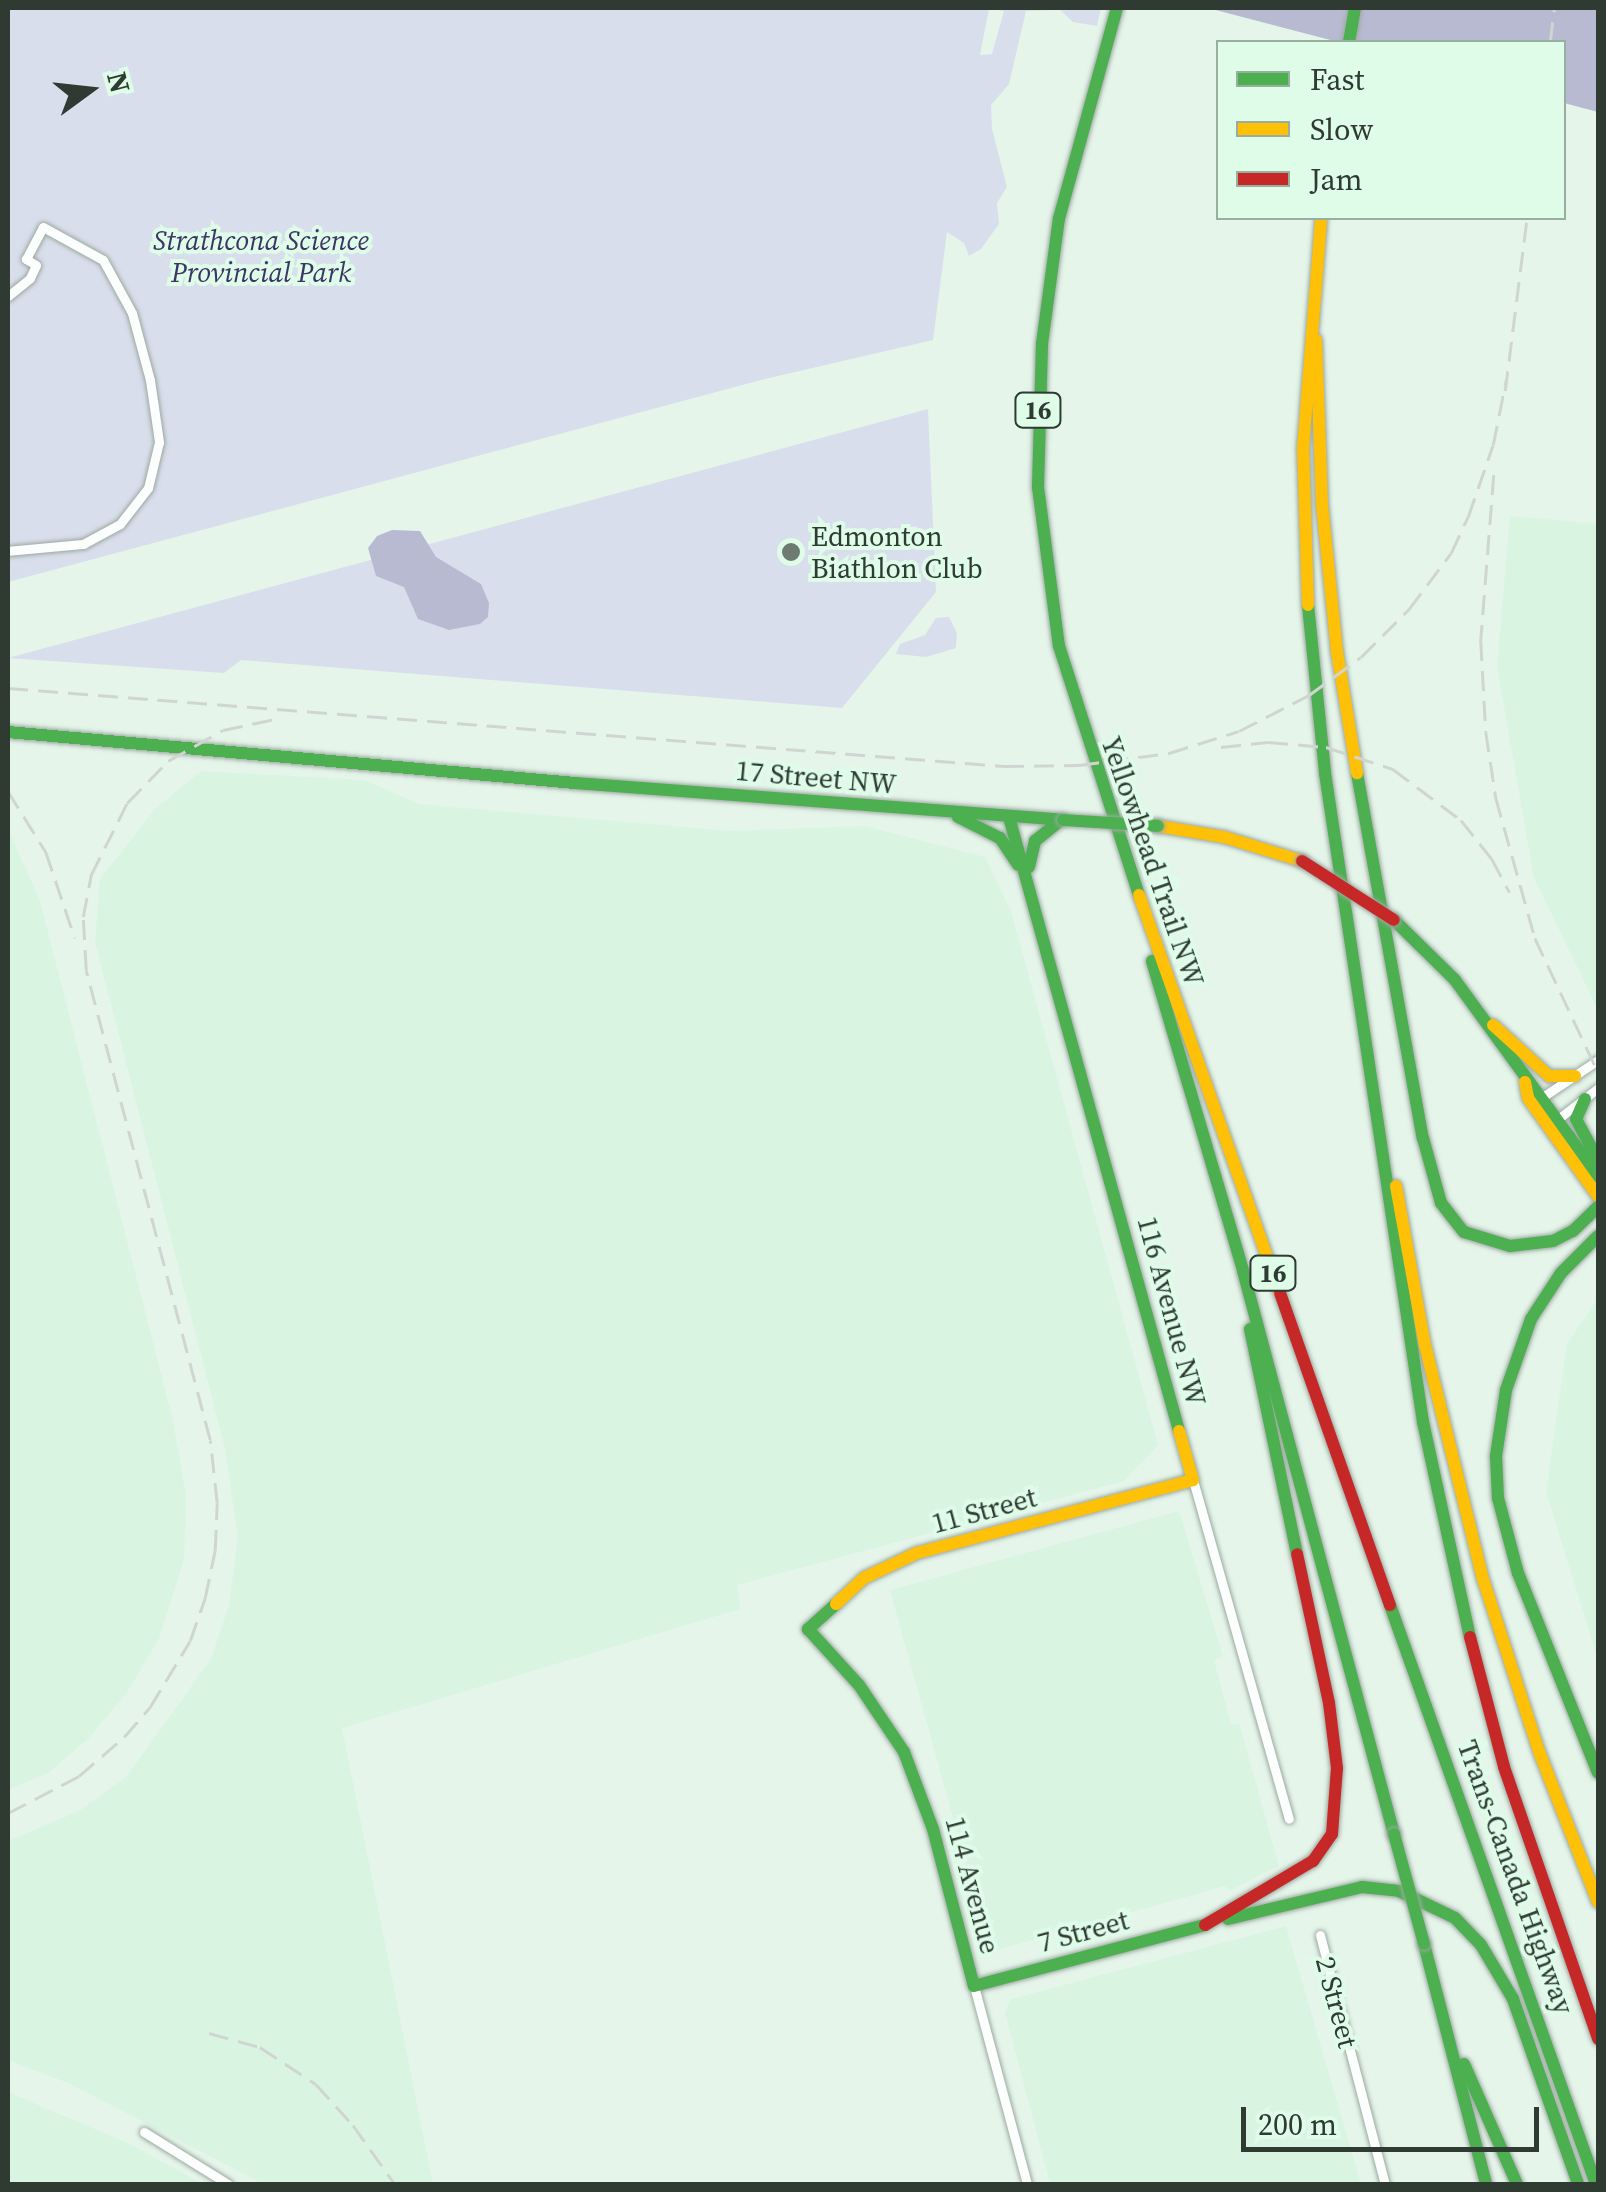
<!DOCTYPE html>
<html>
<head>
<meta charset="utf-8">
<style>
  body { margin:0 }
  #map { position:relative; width:1606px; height:2192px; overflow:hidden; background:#e5f5ea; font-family:"Source Serif 4",serif }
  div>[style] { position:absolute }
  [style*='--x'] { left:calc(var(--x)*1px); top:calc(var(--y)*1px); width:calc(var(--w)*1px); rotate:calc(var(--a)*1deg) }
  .built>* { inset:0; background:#d9f5e2 }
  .green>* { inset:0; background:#d9deec }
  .water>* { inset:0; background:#b8bad2 }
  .roads { filter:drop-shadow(0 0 2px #9da9a1) drop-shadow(0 0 2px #9da9a1) }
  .street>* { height:9px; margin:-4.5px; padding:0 4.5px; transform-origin:4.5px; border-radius:4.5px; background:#fbfefc }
  .fast>* { height:12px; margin:-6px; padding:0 6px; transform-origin:6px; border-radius:6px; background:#4caf50 }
  .slow>* { height:12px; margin:-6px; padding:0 6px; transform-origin:6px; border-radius:6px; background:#ffc107 }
  .jam>* { height:12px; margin:-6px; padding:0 6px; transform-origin:6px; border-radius:6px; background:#c62828 }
  .rail>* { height:2.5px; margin-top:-1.25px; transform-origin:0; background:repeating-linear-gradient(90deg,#d1d5d2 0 20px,transparent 0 30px) }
  .bridges { filter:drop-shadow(0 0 2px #9da9a1) drop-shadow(0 0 2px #9da9a1) }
  .fast-bridge>* { height:12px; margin:-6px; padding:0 6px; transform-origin:6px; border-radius:6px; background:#4caf50 }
  .jam-bridge>* { height:12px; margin:-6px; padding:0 6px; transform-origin:6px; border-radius:6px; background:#c62828 }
  .dots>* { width:28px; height:28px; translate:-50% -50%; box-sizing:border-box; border:5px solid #defce8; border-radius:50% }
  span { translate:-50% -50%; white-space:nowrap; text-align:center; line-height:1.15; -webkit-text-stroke:8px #defce8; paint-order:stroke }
  .shield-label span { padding:2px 8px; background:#defce8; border:2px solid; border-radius:8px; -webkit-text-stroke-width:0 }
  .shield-label { font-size:25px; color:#2e3a32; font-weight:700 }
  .park-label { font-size:28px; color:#3d3466; font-style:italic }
  .poi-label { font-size:28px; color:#2e3a32 }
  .left { translate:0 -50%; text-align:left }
  .street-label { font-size:28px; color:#2e3a32 }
  .frame { position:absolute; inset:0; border:10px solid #2e3a32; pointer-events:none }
  .legend { position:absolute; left:1216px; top:40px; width:350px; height:180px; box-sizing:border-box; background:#defce8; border:2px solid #98ae9f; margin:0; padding:12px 18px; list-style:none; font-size:30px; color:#2e3a32 }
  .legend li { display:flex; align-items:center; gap:20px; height:50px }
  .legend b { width:50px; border:2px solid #98ae9f }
  .north { position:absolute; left:40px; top:40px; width:100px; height:100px; -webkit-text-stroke:8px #defce8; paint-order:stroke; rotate:75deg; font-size:28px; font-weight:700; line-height:40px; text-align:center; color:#2e3a32 }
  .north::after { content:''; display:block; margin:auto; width:35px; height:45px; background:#2e3a32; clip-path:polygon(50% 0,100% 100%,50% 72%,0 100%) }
  .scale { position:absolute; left:1241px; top:2107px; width:298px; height:45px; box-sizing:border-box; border:5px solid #2e3a32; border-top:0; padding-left:12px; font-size:30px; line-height:35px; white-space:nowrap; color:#2e3a32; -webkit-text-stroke:8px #defce8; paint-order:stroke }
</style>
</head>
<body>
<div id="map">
  <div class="built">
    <i style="clip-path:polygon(1510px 516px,1598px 524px,1598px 1010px,1534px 878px,1497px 666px)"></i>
    <i style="clip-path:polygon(201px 771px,364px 780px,419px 804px,730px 831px,865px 826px,985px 857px,1011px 911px,1158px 1445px,1124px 1481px,737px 1585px,740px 1609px,342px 1728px,433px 2184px,263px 2184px,68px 2083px,8px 2060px,8px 1841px,79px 1811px,126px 1777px,211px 1659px,229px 1605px,238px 1538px,225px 1449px,95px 942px,100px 879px,155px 809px)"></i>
    <i style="clip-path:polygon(8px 829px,40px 901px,173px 1420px,186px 1497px,184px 1559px,159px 1639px,126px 1694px,87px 1740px,48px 1773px,8px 1790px)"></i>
    <i style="clip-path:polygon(1598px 1298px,1598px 1660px,1546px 1492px,1567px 1344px)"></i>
    <i style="clip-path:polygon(1179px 1511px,1223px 1656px,1214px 1660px,1231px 1724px,1239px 1723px,1279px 1866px,1229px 1891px,1225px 1886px,990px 1952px,890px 1590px)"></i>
    <i style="clip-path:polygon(1286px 1926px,1361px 2184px,1050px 2184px,1005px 2013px,1011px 1999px)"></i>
    <i style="clip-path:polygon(8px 2092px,130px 2144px,203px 2184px,8px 2184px)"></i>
  </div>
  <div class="green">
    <i style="clip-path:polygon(evenodd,8px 8px,1101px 8px,1097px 26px,1073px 22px,1060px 10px,1026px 11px,1009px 84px,991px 105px,992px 129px,1007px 187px,997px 203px,999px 224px,981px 249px,969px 256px,964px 243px,947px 232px,933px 340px,761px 380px,8px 582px,8px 8px,989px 9px,1004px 11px,992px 54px,980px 55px,989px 9px)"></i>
    <i style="clip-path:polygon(928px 409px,936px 592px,842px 708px,241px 660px,224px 673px,8px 658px)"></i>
    <i style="clip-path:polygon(949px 617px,957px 633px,956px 648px,926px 657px,896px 654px,900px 644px,925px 635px,936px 618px)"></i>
  </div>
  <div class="water">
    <i style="clip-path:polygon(1208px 8px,1598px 8px,1598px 112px,1564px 103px,1564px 42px,1338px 42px)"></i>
    <i style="clip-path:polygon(392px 530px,420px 531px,436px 557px,481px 584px,489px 603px,488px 617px,480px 624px,449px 630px,418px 619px,404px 587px,376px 576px,368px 548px,377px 536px)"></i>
  </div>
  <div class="roads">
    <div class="street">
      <i style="--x:8;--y:296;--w:28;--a:-39"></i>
      <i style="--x:30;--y:278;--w:14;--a:-65"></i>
      <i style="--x:36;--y:265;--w:12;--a:-149"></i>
      <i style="--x:26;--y:259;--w:36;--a:-62"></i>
      <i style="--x:43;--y:227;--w:68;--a:28.8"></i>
      <i style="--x:103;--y:260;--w:60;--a:61.3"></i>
      <i style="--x:132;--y:313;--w:69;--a:75"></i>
      <i style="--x:150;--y:380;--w:63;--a:81.7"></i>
      <i style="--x:159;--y:442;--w:47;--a:103.4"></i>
      <i style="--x:148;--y:488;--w:46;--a:127.9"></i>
      <i style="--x:120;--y:524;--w:42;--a:151.6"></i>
      <i style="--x:83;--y:544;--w:75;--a:174.7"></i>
      <i style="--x:1538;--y:1100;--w:72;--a:-33.7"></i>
      <i style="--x:1554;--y:1122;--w:56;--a:-37.7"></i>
      <i style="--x:1193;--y:1480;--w:352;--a:74.2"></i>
      <i style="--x:1320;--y:1935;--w:257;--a:75.4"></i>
      <i style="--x:974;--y:1986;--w:205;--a:75"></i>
      <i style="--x:144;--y:2132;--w:99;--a:31.8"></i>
    </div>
    <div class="fast">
      <i style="--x:1117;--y:8;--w:218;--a:105.4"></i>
      <i style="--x:1059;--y:218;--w:127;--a:97.7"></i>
      <i style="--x:1042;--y:344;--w:143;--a:91.6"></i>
      <i style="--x:1038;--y:487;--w:160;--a:82.5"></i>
      <i style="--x:1059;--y:646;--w:262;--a:72.2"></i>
      <i style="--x:1349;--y:42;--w:35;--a:-80"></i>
      <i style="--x:1308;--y:605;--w:169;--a:84.2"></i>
      <i style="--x:1325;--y:773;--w:656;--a:81.41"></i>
      <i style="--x:1423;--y:1422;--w:220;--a:77.7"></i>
      <i style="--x:8;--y:732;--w:569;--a:5.14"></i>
      <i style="--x:575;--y:783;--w:489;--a:4.3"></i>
      <i style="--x:1357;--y:773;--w:371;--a:79.8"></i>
      <i style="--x:1423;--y:1138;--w:67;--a:74.5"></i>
      <i style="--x:1441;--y:1203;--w:37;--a:52"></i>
      <i style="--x:1464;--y:1232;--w:48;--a:16.9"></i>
      <i style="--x:1510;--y:1246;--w:43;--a:-6.6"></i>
      <i style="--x:1553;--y:1241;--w:22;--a:-27"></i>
      <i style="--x:1573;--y:1231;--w:35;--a:-44"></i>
      <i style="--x:958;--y:817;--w:47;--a:26.6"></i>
      <i style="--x:1000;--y:838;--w:32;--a:56"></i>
      <i style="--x:1009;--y:817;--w:637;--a:74.52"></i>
      <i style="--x:1029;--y:867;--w:27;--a:-77"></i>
      <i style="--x:1035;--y:841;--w:32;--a:-39"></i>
      <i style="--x:1394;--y:920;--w:86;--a:44.5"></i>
      <i style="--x:1455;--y:980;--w:243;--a:53.9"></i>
      <i style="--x:1152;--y:961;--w:323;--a:73.6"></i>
      <i style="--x:1243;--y:1271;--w:583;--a:74.99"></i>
      <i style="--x:1585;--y:1099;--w:22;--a:114"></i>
      <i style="--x:1576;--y:1119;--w:47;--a:61.8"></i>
      <i style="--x:1598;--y:1236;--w:52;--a:135"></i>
      <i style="--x:1561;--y:1273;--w:55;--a:123.1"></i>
      <i style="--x:1531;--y:1319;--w:75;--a:109.4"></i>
      <i style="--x:1506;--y:1390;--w:67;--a:98.6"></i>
      <i style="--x:1496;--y:1456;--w:42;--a:87.3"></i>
      <i style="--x:1498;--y:1498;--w:78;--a:75.1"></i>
      <i style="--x:1518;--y:1573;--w:215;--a:68.2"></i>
      <i style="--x:1250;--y:1329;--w:230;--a:78.2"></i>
      <i style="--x:836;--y:1604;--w:38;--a:138"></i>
      <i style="--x:808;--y:1629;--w:76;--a:47.7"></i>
      <i style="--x:859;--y:1685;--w:81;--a:56.1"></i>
      <i style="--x:904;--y:1752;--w:82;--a:69.4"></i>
      <i style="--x:933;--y:1829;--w:162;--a:75.4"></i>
      <i style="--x:974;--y:1986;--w:239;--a:-14.8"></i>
      <i style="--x:1390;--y:1605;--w:615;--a:70.42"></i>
      <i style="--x:1228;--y:1919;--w:138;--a:-13.4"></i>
      <i style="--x:1362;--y:1887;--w:37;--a:6"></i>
      <i style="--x:1399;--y:1891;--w:62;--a:25.7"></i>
      <i style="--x:1455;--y:1918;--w:37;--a:46"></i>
      <i style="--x:1481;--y:1945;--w:63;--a:59.3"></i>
      <i style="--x:1513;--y:1999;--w:196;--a:70.6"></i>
      <i style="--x:1424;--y:1944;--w:248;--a:75.5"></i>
      <i style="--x:1464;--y:2064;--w:131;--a:66.2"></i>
    </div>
    <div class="slow">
      <i style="--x:1316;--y:340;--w:164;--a:87.9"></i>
      <i style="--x:1322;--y:504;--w:149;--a:84.2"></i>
      <i style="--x:1337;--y:652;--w:123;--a:80.6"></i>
      <i style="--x:1308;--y:605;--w:156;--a:-91.8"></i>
      <i style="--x:1303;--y:449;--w:232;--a:-85.5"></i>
      <i style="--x:1158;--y:826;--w:67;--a:9.5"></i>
      <i style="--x:1224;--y:837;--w:82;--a:17.1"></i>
      <i style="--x:1139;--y:895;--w:422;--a:70.5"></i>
      <i style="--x:1493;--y:1025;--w:76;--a:42.3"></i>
      <i style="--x:1549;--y:1076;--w:26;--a:0"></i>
      <i style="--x:1525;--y:1082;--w:16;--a:79"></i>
      <i style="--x:1528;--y:1098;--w:120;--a:54.5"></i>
      <i style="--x:1396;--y:1186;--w:162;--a:79.7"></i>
      <i style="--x:1425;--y:1345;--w:241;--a:76.1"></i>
      <i style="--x:1483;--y:1579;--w:184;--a:72"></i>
      <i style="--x:1540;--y:1754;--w:159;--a:68.6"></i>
      <i style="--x:836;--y:1604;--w:38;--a:-43"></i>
      <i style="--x:864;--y:1578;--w:59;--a:-25.3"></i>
      <i style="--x:917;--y:1553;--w:285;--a:-14.8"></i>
      <i style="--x:1193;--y:1480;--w:51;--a:-105.9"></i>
    </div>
    <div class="jam">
      <i style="--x:1280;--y:1293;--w:331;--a:70.6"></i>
      <i style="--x:1470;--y:1637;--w:134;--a:75.3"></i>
      <i style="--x:1504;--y:1767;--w:288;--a:70.9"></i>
      <i style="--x:1205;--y:1925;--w:126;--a:-30.7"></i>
      <i style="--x:1313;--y:1861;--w:33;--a:-55"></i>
      <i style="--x:1332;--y:1834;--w:66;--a:-85.7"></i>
      <i style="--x:1337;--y:1768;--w:65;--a:-97"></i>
      <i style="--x:1329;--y:1703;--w:152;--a:-102.1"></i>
    </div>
  </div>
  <div class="rail">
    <i style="--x:1550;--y:42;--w:34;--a:-83"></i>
    <i style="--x:1505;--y:391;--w:174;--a:-82.8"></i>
    <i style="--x:1494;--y:475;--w:167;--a:94.5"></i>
    <i style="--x:1481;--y:641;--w:91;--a:86.9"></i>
    <i style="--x:1486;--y:732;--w:67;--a:81.4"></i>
    <i style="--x:1496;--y:798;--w:145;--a:74.4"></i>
    <i style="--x:1535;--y:938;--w:148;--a:64.8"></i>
    <i style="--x:8;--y:688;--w:999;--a:4.48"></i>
    <i style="--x:1004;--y:766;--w:75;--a:-0.8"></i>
    <i style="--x:1079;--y:765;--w:91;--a:-7.6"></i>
    <i style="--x:1169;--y:753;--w:73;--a:-17.4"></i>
    <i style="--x:1239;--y:731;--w:79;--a:-27.2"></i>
    <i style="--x:1309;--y:695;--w:64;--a:-36.2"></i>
    <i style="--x:1361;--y:657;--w:68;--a:-45"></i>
    <i style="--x:1409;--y:609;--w:70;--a:-53.1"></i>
    <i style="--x:1451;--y:553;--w:40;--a:-65"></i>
    <i style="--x:1468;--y:517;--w:76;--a:-70.9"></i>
    <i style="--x:1493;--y:445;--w:66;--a:-78.7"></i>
    <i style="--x:1221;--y:747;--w:47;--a:-6.1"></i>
    <i style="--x:1268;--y:742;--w:58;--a:4.9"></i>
    <i style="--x:1326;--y:747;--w:71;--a:18.2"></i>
    <i style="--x:1393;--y:769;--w:85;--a:36.9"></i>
    <i style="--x:1461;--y:820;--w:50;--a:51.5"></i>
    <i style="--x:1492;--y:859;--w:38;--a:62"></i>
    <i style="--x:8;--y:791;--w:72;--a:58.1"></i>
    <i style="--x:46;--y:852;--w:91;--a:71.4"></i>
    <i style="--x:8;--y:1813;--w:80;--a:-27.5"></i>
    <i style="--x:79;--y:1776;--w:60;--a:-40.9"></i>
    <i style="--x:124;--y:1737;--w:40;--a:-49"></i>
    <i style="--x:150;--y:1707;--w:77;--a:-58.8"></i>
    <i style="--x:190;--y:1641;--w:46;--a:-70.8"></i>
    <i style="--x:205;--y:1598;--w:49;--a:-78.2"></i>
    <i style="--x:215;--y:1550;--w:47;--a:-87.6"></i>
    <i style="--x:217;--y:1503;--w:63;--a:-96.3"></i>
    <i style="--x:210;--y:1440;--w:486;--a:-104.8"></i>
    <i style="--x:86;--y:970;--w:53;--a:-93.2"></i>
    <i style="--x:83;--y:917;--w:43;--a:-79.2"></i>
    <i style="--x:91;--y:875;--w:80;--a:-63.4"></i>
    <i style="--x:127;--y:803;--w:59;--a:-45.7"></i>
    <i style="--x:168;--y:761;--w:63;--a:-29.4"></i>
    <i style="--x:223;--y:730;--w:58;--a:-11.9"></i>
    <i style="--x:209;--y:2033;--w:53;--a:15.4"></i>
    <i style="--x:260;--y:2047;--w:67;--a:33.5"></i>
    <i style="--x:316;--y:2084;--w:55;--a:47.9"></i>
    <i style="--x:353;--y:2125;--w:72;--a:54.6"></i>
  </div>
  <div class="bridges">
    <div class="fast-bridge">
      <i style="--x:1063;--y:820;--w:95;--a:3.6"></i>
      <i style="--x:1394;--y:1834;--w:114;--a:74.7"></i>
    </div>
    <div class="jam-bridge">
      <i style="--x:1302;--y:861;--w:109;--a:32.7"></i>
    </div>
  </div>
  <div class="dots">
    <i style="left:791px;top:552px;background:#6e7b72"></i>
  </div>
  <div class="shield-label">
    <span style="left:1038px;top:410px">16</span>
    <span style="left:1273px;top:1273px">16</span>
  </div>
  <div class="park-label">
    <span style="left:261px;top:256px">Strathcona Science<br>Provincial Park</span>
  </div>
  <div class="poi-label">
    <span class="left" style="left:811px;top:552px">Edmonton<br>Biathlon Club</span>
  </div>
  <div class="street-label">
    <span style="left:816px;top:777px;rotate:5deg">17 Street NW</span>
    <span style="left:1153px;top:861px;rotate:71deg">Yellowhead Trail NW</span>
    <span style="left:1172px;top:1311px;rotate:75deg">116 Avenue NW</span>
    <span style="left:984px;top:1510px;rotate:-15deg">11 Street</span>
    <span style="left:1516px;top:1877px;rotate:70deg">Trans-Canada Highway</span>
    <span style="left:973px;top:1885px;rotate:75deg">114 Avenue</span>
    <span style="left:1083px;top:1931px;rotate:-15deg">7 Street</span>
    <span style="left:1337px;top:2002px;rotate:75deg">2 Street</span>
  </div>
  <div class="frame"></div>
  <ul class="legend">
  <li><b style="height:12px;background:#4caf50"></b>Fast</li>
  <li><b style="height:12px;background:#ffc107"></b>Slow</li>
  <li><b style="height:12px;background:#c62828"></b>Jam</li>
  </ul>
  <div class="north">N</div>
  <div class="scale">200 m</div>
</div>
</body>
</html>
